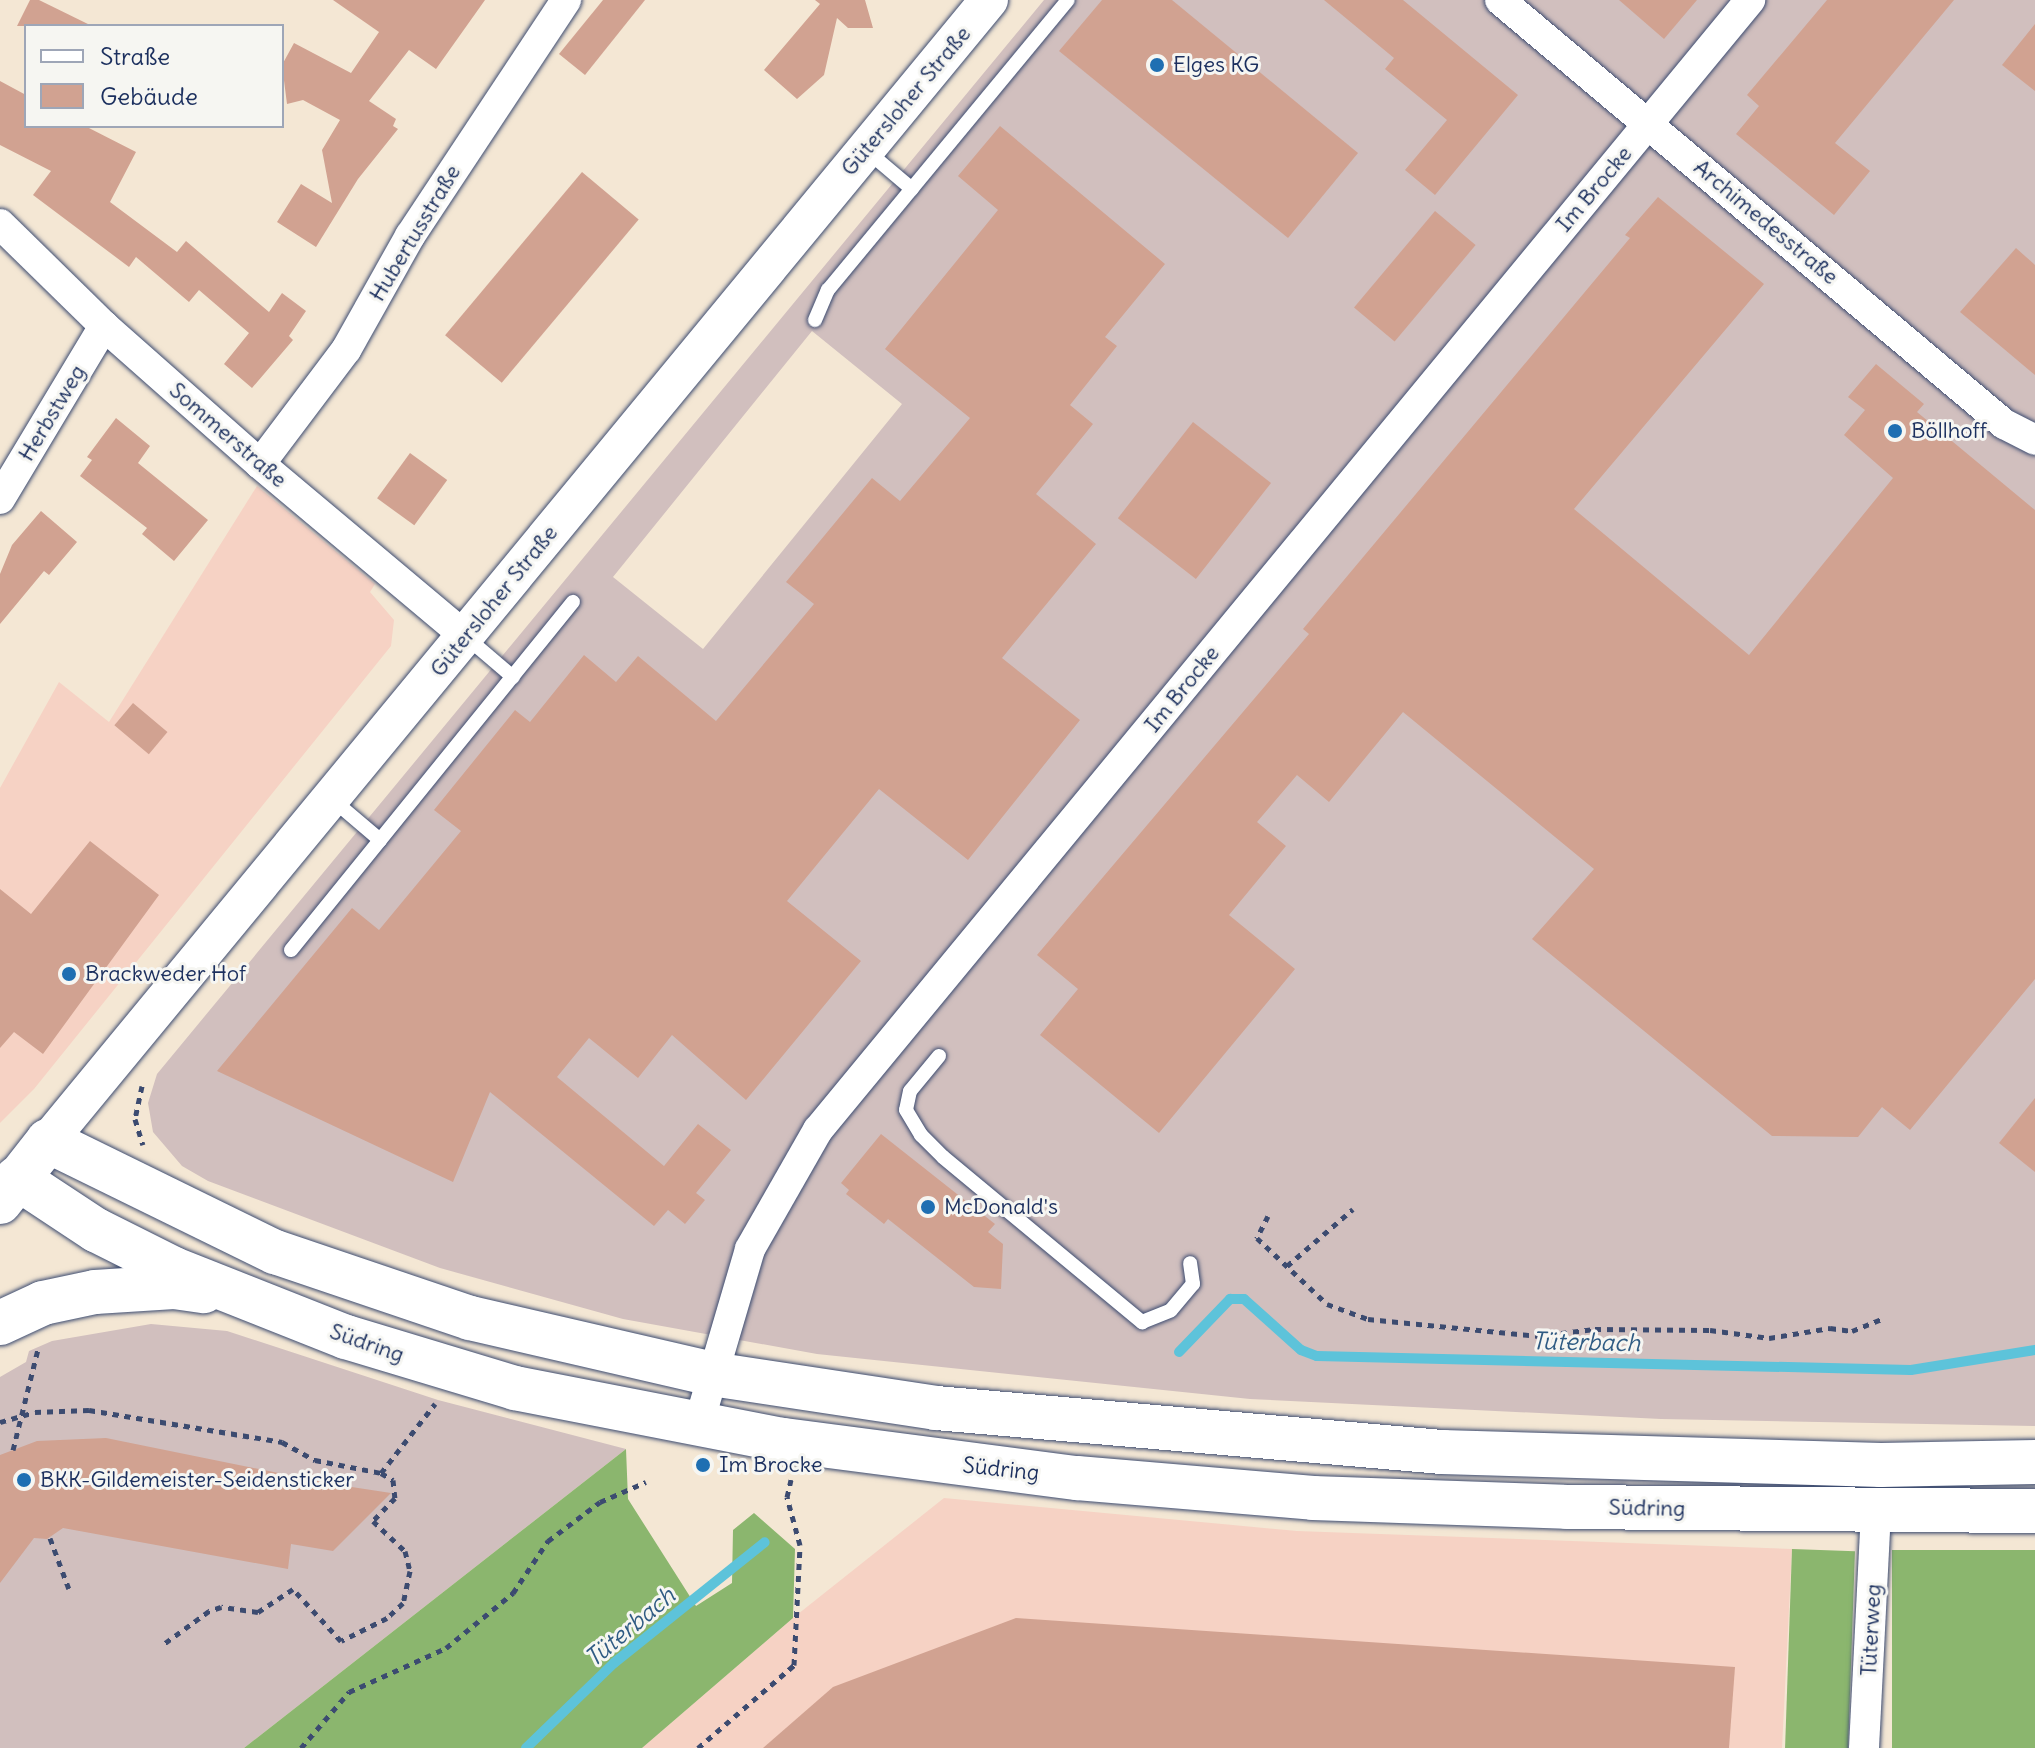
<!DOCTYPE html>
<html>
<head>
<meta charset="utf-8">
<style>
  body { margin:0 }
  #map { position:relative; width:2035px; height:1748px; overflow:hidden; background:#f4e7d4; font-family:Delius,sans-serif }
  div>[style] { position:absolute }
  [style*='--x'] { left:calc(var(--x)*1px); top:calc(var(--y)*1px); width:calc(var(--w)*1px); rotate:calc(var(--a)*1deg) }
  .built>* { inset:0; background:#f6d2c4 }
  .industrial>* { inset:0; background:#d1bfbe }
  .forest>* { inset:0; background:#8bb66e; transform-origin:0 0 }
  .stream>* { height:10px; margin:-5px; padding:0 5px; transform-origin:5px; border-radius:5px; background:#5dc3da }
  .building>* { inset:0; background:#d1a291; transform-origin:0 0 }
  .path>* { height:5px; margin-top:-2.5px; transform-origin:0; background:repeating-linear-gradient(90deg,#3c4b70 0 6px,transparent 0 12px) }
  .roads { filter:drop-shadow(0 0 2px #3c4b70) drop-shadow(0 0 2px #3c4b70) }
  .service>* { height:14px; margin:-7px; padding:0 7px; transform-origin:7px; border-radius:7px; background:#fff }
  .minor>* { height:30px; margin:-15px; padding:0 15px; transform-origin:15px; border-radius:15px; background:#fff }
  .tertiary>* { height:38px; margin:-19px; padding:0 19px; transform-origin:19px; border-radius:19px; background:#fff }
  .primary>* { height:44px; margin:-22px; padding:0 22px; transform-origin:22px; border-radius:22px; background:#fff }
  .dots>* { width:22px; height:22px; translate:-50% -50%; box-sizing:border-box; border:4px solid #f6f6f2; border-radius:50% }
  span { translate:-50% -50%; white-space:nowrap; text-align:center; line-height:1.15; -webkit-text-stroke:6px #f6f6f2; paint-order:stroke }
  .poi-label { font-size:22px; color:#1b2f5e }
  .left { translate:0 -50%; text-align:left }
  .street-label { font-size:22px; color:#1b2f5e }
  .water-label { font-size:24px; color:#2f5b83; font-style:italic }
  .legend { position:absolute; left:24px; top:24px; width:260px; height:104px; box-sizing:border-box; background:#f6f6f2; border:2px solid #9ea6b7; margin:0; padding:10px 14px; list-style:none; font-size:24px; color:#1b2f5e }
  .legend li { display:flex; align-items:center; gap:16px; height:40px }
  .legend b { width:40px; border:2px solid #9ea6b7 }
</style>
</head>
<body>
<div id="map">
  <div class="built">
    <i style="clip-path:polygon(257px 486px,375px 584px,370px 592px,394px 620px,391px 646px,34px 1089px,0 1123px,0 788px,59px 682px,109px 722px)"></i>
    <i style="clip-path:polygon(944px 1498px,1297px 1531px,1792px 1549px,1782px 1748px,642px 1748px,793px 1618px)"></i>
  </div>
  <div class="industrial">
    <i style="clip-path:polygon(evenodd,1044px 0,2035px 0,2035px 1426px,1661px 1419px,1250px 1399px,817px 1354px,623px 1319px,440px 1268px,208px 1181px,182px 1166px,153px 1132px,148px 1103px,157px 1074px,1044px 0,812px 331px,902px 404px,703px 649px,613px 577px,812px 331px)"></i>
    <i style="clip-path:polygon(151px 1324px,227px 1331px,438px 1400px,626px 1449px,244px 1748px,0 1748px,0 1377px,26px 1362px,29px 1351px,52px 1341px)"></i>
  </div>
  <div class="forest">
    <i style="clip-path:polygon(626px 1449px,628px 1499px,696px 1606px,732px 1583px,733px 1530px,754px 1513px,795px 1549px,793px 1618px,642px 1748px,244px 1748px)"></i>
    <i style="left:1792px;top:1549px;width:63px;height:199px;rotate:2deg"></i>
    <i style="left:1892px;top:1550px;width:143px;height:198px"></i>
  </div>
  <div class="stream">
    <i style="--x:1179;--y:1352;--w:74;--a:-46.1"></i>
    <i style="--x:1230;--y:1299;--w:14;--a:0"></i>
    <i style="--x:1244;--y:1299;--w:76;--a:41.8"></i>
    <i style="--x:1301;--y:1350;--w:17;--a:21"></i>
    <i style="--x:1317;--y:1356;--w:594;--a:1.35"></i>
    <i style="--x:1911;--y:1370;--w:126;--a:-9.2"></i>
    <i style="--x:526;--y:1748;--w:122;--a:-44"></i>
    <i style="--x:614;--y:1663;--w:193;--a:-38.7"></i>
  </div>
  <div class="building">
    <i style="clip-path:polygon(30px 0,39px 0,92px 26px,17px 26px)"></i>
    <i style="clip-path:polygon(333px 0,485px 0,436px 69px,409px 50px,369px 101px,396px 119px,393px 126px,398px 129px,358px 179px,316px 247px,277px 222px,301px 184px,332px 203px,322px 150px,340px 120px,303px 100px,287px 104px,282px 65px,294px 43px,351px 73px,379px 32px)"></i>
    <i style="clip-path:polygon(603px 0,645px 0,585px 75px,559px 54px)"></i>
    <i style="clip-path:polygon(815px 0,865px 0,873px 28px,848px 28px,837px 18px,824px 75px,797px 99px,764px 70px,820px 4px)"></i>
    <i style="clip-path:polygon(1102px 0,1172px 0,1358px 153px,1288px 238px,1059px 51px)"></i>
    <i style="clip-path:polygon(1324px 0,1403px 0,1518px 95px,1435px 195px,1405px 170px,1447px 120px,1385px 69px,1394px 58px)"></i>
    <i style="clip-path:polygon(1619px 0,1697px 0,1664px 39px)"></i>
    <i style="clip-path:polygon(1827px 0,1954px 0,1835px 143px,1870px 171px,1834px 215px,1736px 134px,1759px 106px,1747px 95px)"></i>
    <i style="clip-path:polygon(2035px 24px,2035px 91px,2002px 65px)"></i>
    <i style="clip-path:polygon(0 81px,26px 95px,26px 126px,85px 126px,136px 152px,110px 202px,177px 252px,186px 241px,269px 312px,282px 293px,306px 311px,289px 336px,293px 340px,252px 388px,224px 364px,249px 333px,199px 290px,189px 302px,136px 257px,129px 267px,33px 195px,51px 171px,0 145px)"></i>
    <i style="clip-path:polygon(1000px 126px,1165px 264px,1105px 337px,1117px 346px,1070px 405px,1093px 424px,1036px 494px,1096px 544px,1002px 658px,1080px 720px,968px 860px,879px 789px,787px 901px,861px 961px,746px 1100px,672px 1035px,638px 1078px,589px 1038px,557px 1077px,664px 1166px,698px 1124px,731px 1150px,696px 1193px,705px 1200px,685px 1224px,668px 1210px,654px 1226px,490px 1092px,453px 1182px,217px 1071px,352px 908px,379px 930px,461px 831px,434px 810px,515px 710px,530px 722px,584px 655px,616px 682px,638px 656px,716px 721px,814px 604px,786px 582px,872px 478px,900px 501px,970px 418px,885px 349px,998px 210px,958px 176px)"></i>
    <i style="left:582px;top:172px;width:74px;height:213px;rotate:40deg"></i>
    <i style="clip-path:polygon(1658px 197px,1764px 284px,1574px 509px,1749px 655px,1893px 478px,1844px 435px,1865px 410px,1848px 397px,1876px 364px,1924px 404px,1917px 412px,2035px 510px,2035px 979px,1910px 1130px,1882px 1107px,1858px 1137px,1772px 1136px,1532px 939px,1594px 869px,1403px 712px,1329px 802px,1297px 775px,1257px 822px,1286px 846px,1229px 915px,1295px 969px,1159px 1133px,1040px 1035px,1078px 989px,1037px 955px,1309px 634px,1303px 629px,1630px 238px,1625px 235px)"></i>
    <i style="left:1435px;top:211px;width:53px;height:126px;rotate:40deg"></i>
    <i style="clip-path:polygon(2016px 248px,2035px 265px,2035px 375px,1960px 312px)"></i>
    <i style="clip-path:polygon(116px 418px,150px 446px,138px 463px,208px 520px,174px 561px,142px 534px,147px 528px,80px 476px,92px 460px,87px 457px)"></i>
    <i style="left:1193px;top:422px;width:99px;height:122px;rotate:38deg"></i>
    <i style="left:410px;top:453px;width:46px;height:56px;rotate:36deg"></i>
    <i style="clip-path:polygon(41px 511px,77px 542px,49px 575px,44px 571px,0 624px,0 574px,12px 545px)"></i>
    <i style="left:133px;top:703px;width:45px;height:29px;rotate:40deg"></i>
    <i style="clip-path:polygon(90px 841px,159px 895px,43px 1054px,14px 1032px,0 1048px,0 889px,31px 914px)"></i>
    <i style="clip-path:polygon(2035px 1098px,2035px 1172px,1999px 1143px)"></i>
    <i style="clip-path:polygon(881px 1134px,995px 1224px,988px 1232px,1003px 1244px,1001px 1289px,974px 1287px,888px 1219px,884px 1224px,846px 1194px,849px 1190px,841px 1183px)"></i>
    <i style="clip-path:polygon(106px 1438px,332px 1484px,391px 1493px,333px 1551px,291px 1544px,288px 1569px,63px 1528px,47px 1539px,34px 1538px,0 1583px,0 1455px,37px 1441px)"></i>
    <i style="clip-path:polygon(1016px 1618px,1735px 1667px,1729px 1748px,763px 1748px,833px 1687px)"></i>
  </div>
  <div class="path">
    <i style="--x:142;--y:1086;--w:34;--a:102"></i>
    <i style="--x:135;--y:1119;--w:27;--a:73"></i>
    <i style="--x:1268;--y:1216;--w:25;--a:117"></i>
    <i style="--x:1257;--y:1238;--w:96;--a:43.3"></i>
    <i style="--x:1327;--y:1304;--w:44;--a:20.1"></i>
    <i style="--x:1368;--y:1319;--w:170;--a:5.7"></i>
    <i style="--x:1537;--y:1336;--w:58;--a:-6.9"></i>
    <i style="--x:1595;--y:1329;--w:115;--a:0.5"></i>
    <i style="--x:1710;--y:1330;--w:60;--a:7.7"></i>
    <i style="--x:1769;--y:1338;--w:62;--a:-9.3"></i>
    <i style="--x:1830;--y:1328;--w:22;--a:8"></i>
    <i style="--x:1852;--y:1331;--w:35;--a:-22"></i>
    <i style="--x:1287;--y:1266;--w:87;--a:-40.8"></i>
    <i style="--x:0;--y:1422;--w:36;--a:-16"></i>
    <i style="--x:35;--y:1412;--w:54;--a:-2.1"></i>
    <i style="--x:89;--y:1410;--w:196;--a:9.4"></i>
    <i style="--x:282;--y:1442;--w:38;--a:29"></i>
    <i style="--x:315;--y:1460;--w:67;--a:11.1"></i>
    <i style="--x:381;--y:1473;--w:14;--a:30"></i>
    <i style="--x:393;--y:1480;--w:18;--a:84"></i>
    <i style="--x:395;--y:1498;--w:32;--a:134"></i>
    <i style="--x:373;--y:1521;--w:44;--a:43.2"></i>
    <i style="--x:405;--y:1551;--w:21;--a:76"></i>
    <i style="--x:410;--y:1571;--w:33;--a:102"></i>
    <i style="--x:403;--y:1603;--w:22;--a:137"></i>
    <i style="--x:387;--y:1618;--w:51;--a:153.4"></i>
    <i style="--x:341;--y:1641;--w:71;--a:-132.7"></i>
    <i style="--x:293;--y:1589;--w:42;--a:146.7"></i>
    <i style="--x:258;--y:1612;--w:37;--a:-172"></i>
    <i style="--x:221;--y:1607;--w:13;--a:162"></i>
    <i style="--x:209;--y:1611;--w:59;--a:143.9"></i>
    <i style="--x:13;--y:1450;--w:104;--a:-76.1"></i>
    <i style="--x:381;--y:1473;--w:88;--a:-52"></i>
    <i style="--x:50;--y:1538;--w:54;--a:69.6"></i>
    <i style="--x:301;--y:1748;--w:74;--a:-49.4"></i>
    <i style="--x:349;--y:1692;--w:107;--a:-24.4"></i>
    <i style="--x:446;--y:1648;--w:87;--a:-39.4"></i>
    <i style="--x:513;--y:1593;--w:63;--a:-56.1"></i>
    <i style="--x:548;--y:1541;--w:65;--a:-36.9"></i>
    <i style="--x:600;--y:1502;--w:50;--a:-23.5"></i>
    <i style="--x:698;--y:1748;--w:127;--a:-40.8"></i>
    <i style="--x:794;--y:1665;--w:120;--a:-87.1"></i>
    <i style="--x:800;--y:1545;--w:50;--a:-105.2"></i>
    <i style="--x:787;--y:1497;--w:18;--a:-77"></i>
  </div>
  <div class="roads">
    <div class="service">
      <i style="--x:866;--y:150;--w:60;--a:40.3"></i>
      <i style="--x:815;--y:320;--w:33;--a:-67"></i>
      <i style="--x:828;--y:290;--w:376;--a:-50.4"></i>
      <i style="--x:465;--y:636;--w:63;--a:40.5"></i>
      <i style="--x:333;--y:800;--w:62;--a:40.4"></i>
      <i style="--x:291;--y:950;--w:448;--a:-51"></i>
      <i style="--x:939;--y:1056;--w:45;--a:129.6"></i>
      <i style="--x:910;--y:1091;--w:19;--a:102"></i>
      <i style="--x:906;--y:1110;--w:29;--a:59"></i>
      <i style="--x:921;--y:1135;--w:31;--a:45"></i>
      <i style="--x:943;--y:1157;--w:259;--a:39.7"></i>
      <i style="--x:1142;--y:1322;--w:31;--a:-22"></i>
      <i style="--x:1171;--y:1310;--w:34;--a:-50"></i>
      <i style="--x:1193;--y:1284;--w:21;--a:-98"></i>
    </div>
    <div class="minor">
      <i style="--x:1500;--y:0;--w:659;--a:40.07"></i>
      <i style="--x:2004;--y:424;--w:35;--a:27"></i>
      <i style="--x:0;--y:224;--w:146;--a:44.4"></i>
      <i style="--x:104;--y:326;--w:208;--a:41.5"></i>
      <i style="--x:260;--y:464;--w:268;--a:40"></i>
      <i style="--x:260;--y:464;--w:143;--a:-53"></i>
      <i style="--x:346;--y:350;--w:131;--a:-60.7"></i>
      <i style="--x:410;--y:236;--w:283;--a:-56.5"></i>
      <i style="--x:0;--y:499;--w:202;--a:-59"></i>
      <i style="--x:698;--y:1426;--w:184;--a:-73.6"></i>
      <i style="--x:750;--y:1249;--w:137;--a:-60.3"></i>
      <i style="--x:818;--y:1130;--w:1465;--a:-50.48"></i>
      <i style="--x:1864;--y:1748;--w:236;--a:-87.1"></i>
    </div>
    <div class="tertiary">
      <i style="--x:48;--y:1141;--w:1479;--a:-50.49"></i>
    </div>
    <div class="primary">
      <i style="--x:17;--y:1178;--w:95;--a:33.4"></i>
      <i style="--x:96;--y:1230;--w:87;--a:26.6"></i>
      <i style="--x:174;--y:1269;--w:185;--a:21.6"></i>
      <i style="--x:346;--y:1337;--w:177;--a:16.8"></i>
      <i style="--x:515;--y:1388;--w:273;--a:11"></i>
      <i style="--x:783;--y:1440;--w:296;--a:7.4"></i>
      <i style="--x:1077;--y:1478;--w:237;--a:4.8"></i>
      <i style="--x:1313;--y:1498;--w:254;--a:2"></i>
      <i style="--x:1567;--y:1507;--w:468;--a:0.5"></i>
      <i style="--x:0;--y:1202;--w:78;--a:-51.8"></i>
      <i style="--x:48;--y:1141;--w:253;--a:26.1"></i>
      <i style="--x:275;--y:1252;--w:206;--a:18.7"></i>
      <i style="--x:470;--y:1318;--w:248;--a:13"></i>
      <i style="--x:712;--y:1374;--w:227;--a:8.6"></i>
      <i style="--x:936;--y:1408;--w:508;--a:4.97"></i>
      <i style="--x:1442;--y:1452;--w:439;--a:1.7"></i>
      <i style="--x:1881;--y:1465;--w:154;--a:-1.1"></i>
      <i style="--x:0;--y:1323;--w:47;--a:-24.9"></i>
      <i style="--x:43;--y:1303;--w:53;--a:-11.9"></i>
      <i style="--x:95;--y:1292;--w:79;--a:-3.6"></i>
      <i style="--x:174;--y:1287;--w:30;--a:8"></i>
    </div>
  </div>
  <div class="dots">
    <i style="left:1157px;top:65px;background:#1f6fb2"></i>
    <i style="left:1895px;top:431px;background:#1f6fb2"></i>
    <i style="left:69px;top:974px;background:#1f6fb2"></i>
    <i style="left:928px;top:1207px;background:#1f6fb2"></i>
    <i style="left:703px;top:1465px;background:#1f6fb2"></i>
    <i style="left:24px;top:1480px;background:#1f6fb2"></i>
  </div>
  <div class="poi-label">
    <span class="left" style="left:1173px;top:65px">Elges KG</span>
    <span class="left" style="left:1911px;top:431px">Böllhoff</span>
    <span class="left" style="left:85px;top:974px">Brackweder Hof</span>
    <span class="left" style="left:944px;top:1207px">McDonald's</span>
    <span class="left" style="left:719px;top:1465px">Im Brocke</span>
    <span class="left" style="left:40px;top:1480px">BKK-Gildemeister-Seidensticker</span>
  </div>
  <div class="street-label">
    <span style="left:906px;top:101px;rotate:-50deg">Gütersloher Straße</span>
    <span style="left:1594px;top:189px;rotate:-50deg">Im Brocke</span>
    <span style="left:1766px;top:222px;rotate:40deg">Archimedesstraße</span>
    <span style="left:415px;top:233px;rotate:-59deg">Hubertusstraße</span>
    <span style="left:52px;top:413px;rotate:-59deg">Herbstweg</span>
    <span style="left:228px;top:435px;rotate:41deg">Sommerstraße</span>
    <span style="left:494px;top:601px;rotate:-51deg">Gütersloher Straße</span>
    <span style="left:1182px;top:689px;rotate:-51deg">Im Brocke</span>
    <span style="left:367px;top:1343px;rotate:19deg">Südring</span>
    <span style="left:1001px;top:1469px;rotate:6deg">Südring</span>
    <span style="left:1647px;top:1508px;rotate:1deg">Südring</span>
    <span style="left:1871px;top:1630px;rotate:-87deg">Tüterweg</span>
  </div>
  <div class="water-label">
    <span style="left:1586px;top:1342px;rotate:1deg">Tüterbach</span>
    <span style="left:630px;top:1627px;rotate:-40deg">Tüterbach</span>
  </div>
  <ul class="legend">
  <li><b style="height:10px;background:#fff"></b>Straße</li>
  <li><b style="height:22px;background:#d1a291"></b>Gebäude</li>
  </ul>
</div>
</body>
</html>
